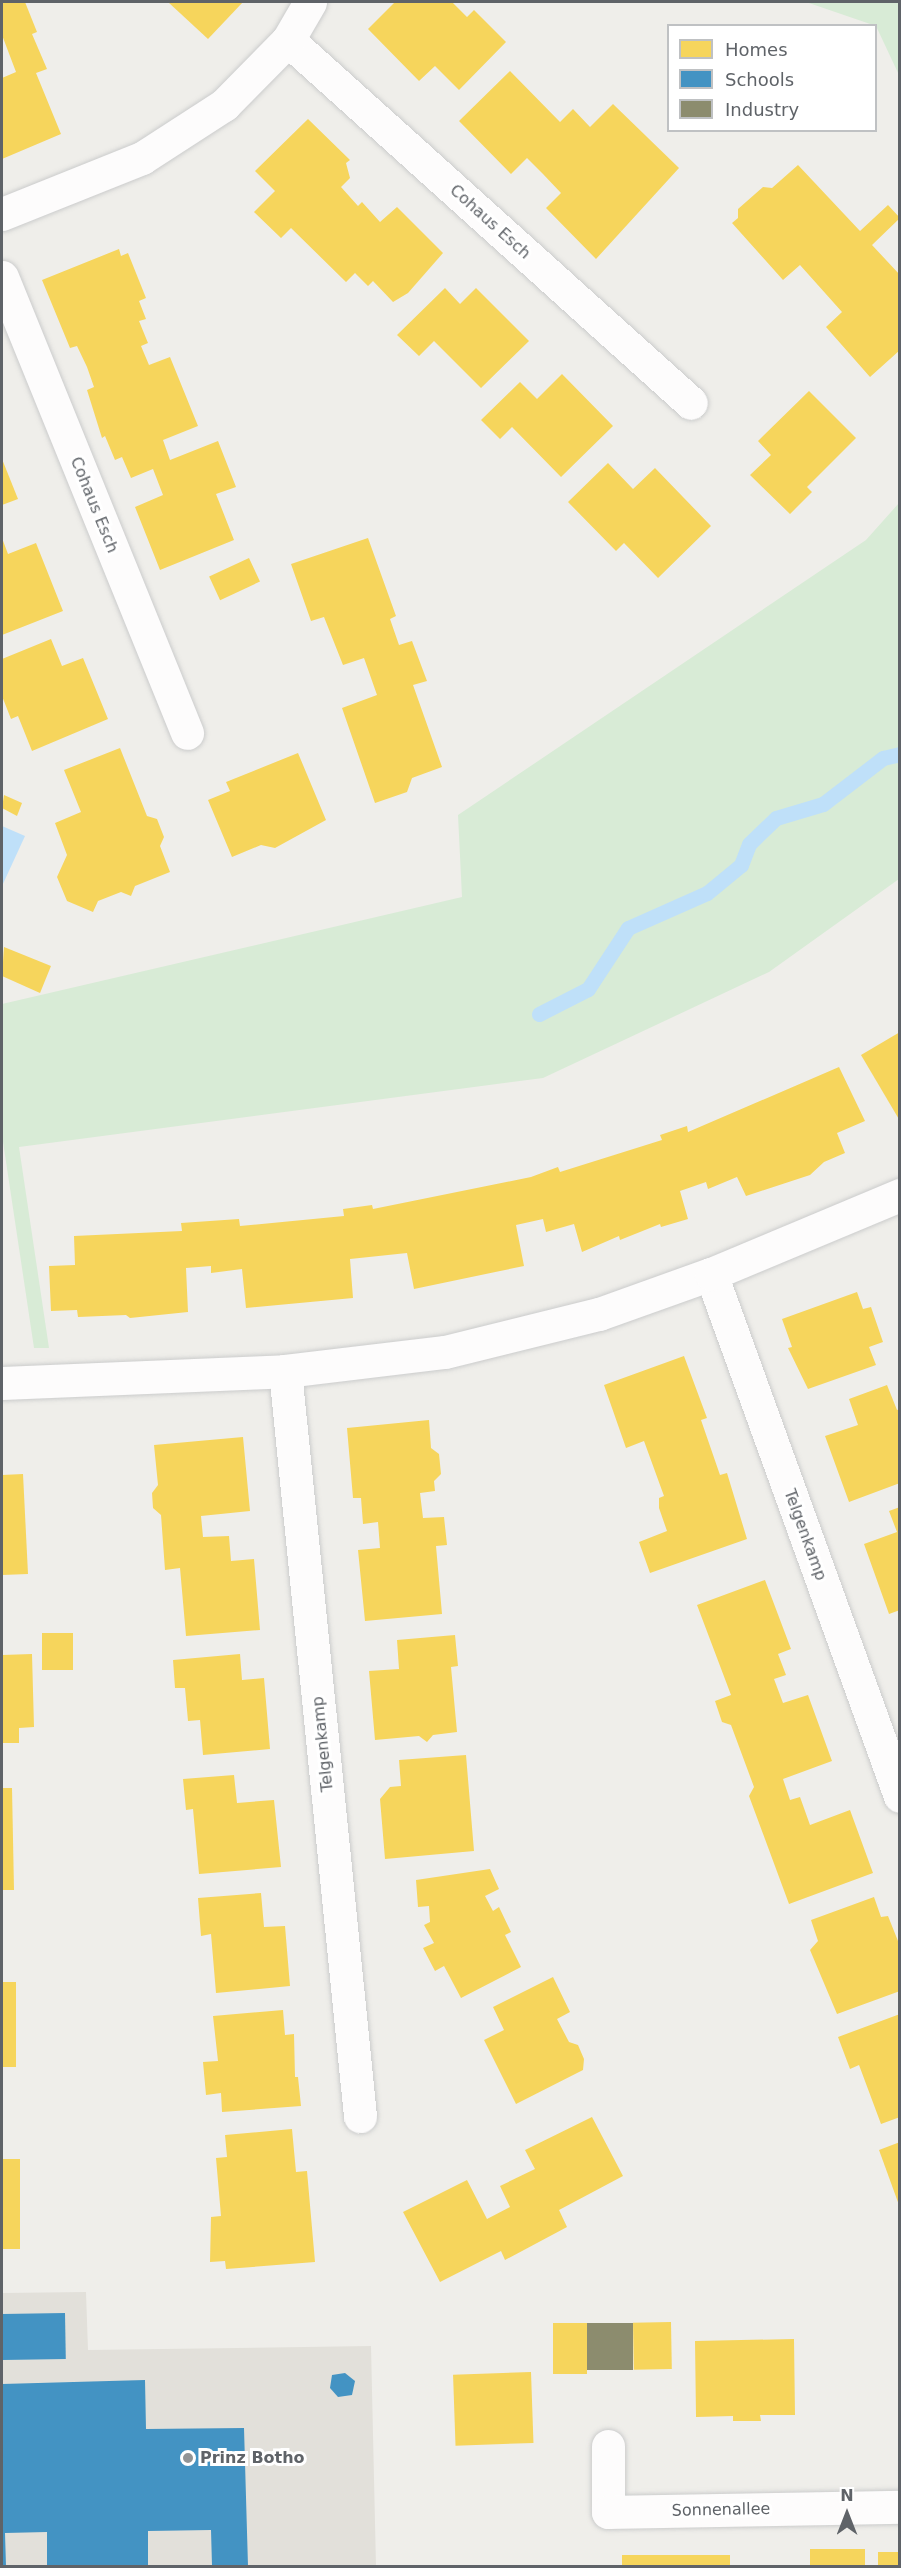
<!DOCTYPE html>
<html>
<head>
<meta charset="utf-8">
<style>
  body { margin:0 }
  #map { position:relative; width:901px; height:2568px; overflow:hidden; background:#efeeea; font-family:"DejaVu Sans",sans-serif }
  div>[style] { position:absolute }
  [style*='--x'] { left:calc(var(--x)*1px); top:calc(var(--y)*1px); width:calc(var(--w)*1px); rotate:calc(var(--a)*1deg) }
  .education>* { inset:0; background:#e2e0da }
  .green>* { inset:0; background:#d8ebd6 }
  .water>* { inset:0; background:#bfe0f9 }
  .homes>* { inset:0; background:#f6d55c; transform-origin:0 0 }
  .schools>* { inset:0; background:#4393c3; transform-origin:0 0 }
  .industry>* { inset:0; background:#8c8c6e; transform-origin:0 0 }
  .stream>* { height:15px; margin:-7.5px; padding:0 7.5px; transform-origin:7.5px; border-radius:7.5px; background:#bfe0f9 }
  .roads { filter:drop-shadow(0 0 2px #cbcccc) drop-shadow(0 0 2px #cbcccc) }
  .minor>* { height:33px; margin:-16.5px; padding:0 16.5px; transform-origin:16.5px; border-radius:16.5px; background:#fdfcfc }
  .dots>* { width:16px; height:16px; translate:-50% -50%; box-sizing:border-box; border:3px solid #fff; border-radius:50% }
  span { translate:-50% -50%; white-space:nowrap; text-align:center; line-height:1.15; -webkit-text-stroke:6px #fff; paint-order:stroke }
  .street-label { font-size:16px; color:#5f6368 }
  .poi-label { font-size:16px; color:#5f6368; font-weight:700 }
  .left { translate:0 -50%; text-align:left }
  .frame { position:absolute; inset:0; border:3px solid #5f6368; pointer-events:none }
  .legend { position:absolute; left:667px; top:24px; width:210px; height:108px; box-sizing:border-box; background:#fff; border:2px solid #bfc1c3; margin:0; padding:8px 10px; list-style:none; font-size:18px; color:#5f6368 }
  .legend li { display:flex; align-items:center; gap:12px; height:30px }
  .legend b { width:30px; border:2px solid #bfc1c3 }
  .north { position:absolute; left:817px; top:2484px; width:60px; height:60px; -webkit-text-stroke:4px #fff; paint-order:stroke; rotate:0deg; font-size:16px; font-weight:700; line-height:24px; text-align:center; color:#5f6368 }
  .north::after { content:''; display:block; margin:auto; width:21px; height:27px; background:#5f6368; clip-path:polygon(50% 0,100% 100%,50% 72%,0 100%) }
</style>
</head>
<body>
<div id="map">
  <div class="education">
    <i style="clip-path:polygon(86px 2292px,88px 2350px,371px 2346px,376px 2566px,2px 2566px,2px 2293px)"></i>
  </div>
  <div class="green">
    <i style="clip-path:polygon(806px 2px,899px 2px,899px 75px,876px 26px)"></i>
    <i style="clip-path:polygon(899px 503px,899px 879px,769px 972px,543px 1078px,19px 1147px,49px 1348px,34px 1348px,2px 1135px,2px 1004px,462px 897px,458px 815px,866px 540px)"></i>
  </div>
  <div class="water">
    <i style="clip-path:polygon(2px 826px,25px 836px,2px 886px)"></i>
  </div>
  <div class="homes">
    <i style="clip-path:polygon(2px 2px,25px 2px,37px 32px,32px 34px,47px 69px,36px 73px,61px 134px,2px 159px,2px 78px,16px 72px,2px 35px)"></i>
    <i style="clip-path:polygon(168px 2px,243px 2px,208px 39px)"></i>
    <i style="clip-path:polygon(395px 2px,452px 2px,467px 17px,474px 10px,506px 42px,459px 90px,435px 66px,419px 81px,368px 29px)"></i>
    <i style="clip-path:polygon(510px 71px,560px 122px,573px 109px,590px 127px,613px 104px,679px 168px,596px 259px,546px 208px,561px 193px,543px 174px,527px 158px,511px 174px,459px 121px)"></i>
    <i style="clip-path:polygon(308px 119px,350px 160px,346px 163px,350px 178px,341px 187px,358px 206px,362px 202px,380px 222px,397px 207px,443px 253px,408px 293px,393px 302px,373px 281px,368px 286px,355px 273px,346px 282px,291px 228px,281px 238px,254px 212px,275px 191px,255px 171px)"></i>
    <i style="clip-path:polygon(798px 165px,860px 231px,888px 205px,900px 218px,872px 245px,900px 275px,900px 350px,870px 377px,826px 327px,842px 312px,800px 265px,783px 280px,732px 223px,738px 218px,738px 209px,763px 187px,772px 188px)"></i>
    <i style="clip-path:polygon(119px 249px,121px 256px,128px 253px,146px 298px,139px 301px,146px 319px,139px 321px,148px 343px,141px 346px,149px 365px,170px 357px,198px 426px,163px 440px,170px 460px,218px 441px,236px 487px,216px 494px,234px 540px,160px 570px,135px 507px,163px 495px,153px 469px,131px 478px,122px 457px,115px 460px,105px 436px,102px 438px,87px 390px,94px 387px,87px 367px,77px 346px,70px 348px,42px 280px)"></i>
    <i style="clip-path:polygon(445px 288px,460px 304px,476px 288px,529px 341px,481px 388px,434px 341px,419px 356px,397px 335px)"></i>
    <i style="clip-path:polygon(562px 374px,613px 426px,561px 477px,512px 427px,500px 439px,481px 420px,520px 382px,537px 399px)"></i>
    <i style="clip-path:polygon(809px 391px,856px 438px,807px 487px,812px 492px,790px 514px,750px 475px,771px 455px,758px 441px)"></i>
    <i style="clip-path:polygon(2px 459px,18px 499px,2px 505px)"></i>
    <i style="clip-path:polygon(608px 463px,633px 489px,655px 468px,711px 526px,658px 578px,624px 543px,616px 551px,568px 502px)"></i>
    <i style="clip-path:polygon(2px 538px,8px 554px,36px 543px,63px 611px,2px 635px)"></i>
    <i style="clip-path:polygon(368px 538px,396px 616px,390px 619px,399px 645px,412px 641px,427px 681px,413px 685px,442px 767px,412px 778px,407px 792px,375px 803px,342px 708px,377px 695px,364px 658px,343px 665px,324px 617px,311px 621px,291px 564px)"></i>
    <i style="left:249px;top:558px;width:26px;height:44px;rotate:65deg"></i>
    <i style="clip-path:polygon(51px 639px,62px 666px,83px 658px,108px 719px,32px 751px,18px 716px,11px 719px,2px 696px,2px 659px)"></i>
    <i style="clip-path:polygon(120px 748px,147px 816px,157px 819px,164px 837px,160px 846px,170px 872px,135px 886px,131px 896px,121px 892px,98px 901px,93px 912px,67px 901px,57px 877px,67px 855px,55px 823px,81px 812px,64px 770px)"></i>
    <i style="clip-path:polygon(298px 753px,326px 820px,275px 848px,261px 845px,232px 857px,208px 800px,230px 791px,226px 782px)"></i>
    <i style="clip-path:polygon(4px 795px,22px 803px,17px 816px,2px 808px)"></i>
    <i style="clip-path:polygon(4px 947px,51px 966px,40px 993px,2px 976px)"></i>
    <i style="clip-path:polygon(900px 1032px,900px 1121px,861px 1055px)"></i>
    <i style="clip-path:polygon(839px 1067px,865px 1121px,837px 1133px,845px 1153px,824px 1162px,810px 1175px,746px 1196px,737px 1177px,708px 1189px,706px 1182px,680px 1191px,688px 1219px,661px 1227px,660px 1224px,620px 1240px,619px 1236px,582px 1252px,574px 1224px,546px 1232px,543px 1219px,516px 1225px,524px 1266px,414px 1289px,407px 1253px,350px 1259px,353px 1298px,246px 1308px,242px 1269px,211px 1273px,211px 1266px,186px 1268px,188px 1312px,130px 1318px,126px 1315px,78px 1317px,77px 1310px,51px 1311px,49px 1266px,75px 1265px,74px 1236px,182px 1231px,181px 1223px,239px 1219px,240px 1226px,344px 1216px,343px 1209px,372px 1205px,373px 1209px,531px 1177px,558px 1167px,560px 1172px,662px 1140px,660px 1135px,687px 1126px,688px 1132px)"></i>
    <i style="clip-path:polygon(857px 1292px,863px 1309px,871px 1307px,883px 1342px,869px 1347px,876px 1365px,808px 1389px,788px 1348px,792px 1347px,782px 1319px)"></i>
    <i style="clip-path:polygon(684px 1356px,707px 1418px,701px 1420px,720px 1475px,727px 1473px,747px 1539px,650px 1573px,639px 1542px,667px 1531px,659px 1508px,659px 1498px,664px 1496px,644px 1441px,626px 1448px,604px 1385px)"></i>
    <i style="clip-path:polygon(887px 1385px,897px 1410px,900px 1409px,900px 1483px,849px 1502px,825px 1436px,858px 1425px,849px 1399px)"></i>
    <i style="clip-path:polygon(429px 1420px,431px 1448px,439px 1454px,441px 1474px,434px 1481px,435px 1491px,420px 1493px,423px 1518px,444px 1517px,447px 1545px,436px 1546px,442px 1614px,365px 1621px,358px 1550px,380px 1548px,378px 1522px,363px 1524px,361px 1498px,353px 1498px,347px 1428px)"></i>
    <i style="clip-path:polygon(243px 1437px,250px 1511px,201px 1516px,203px 1537px,229px 1536px,231px 1561px,254px 1559px,260px 1630px,186px 1636px,180px 1568px,165px 1570px,161px 1515px,153px 1508px,152px 1493px,158px 1485px,154px 1445px)"></i>
    <i style="clip-path:polygon(23px 1474px,28px 1574px,2px 1575px,2px 1475px)"></i>
    <i style="clip-path:polygon(900px 1507px,900px 1610px,889px 1614px,864px 1544px,897px 1532px,889px 1511px)"></i>
    <i style="clip-path:polygon(765px 1580px,791px 1649px,778px 1654px,786px 1675px,774px 1679px,783px 1703px,808px 1695px,832px 1761px,783px 1779px,790px 1800px,800px 1797px,810px 1825px,850px 1810px,873px 1873px,789px 1904px,749px 1796px,754px 1787px,731px 1725px,722px 1722px,715px 1701px,731px 1695px,697px 1605px)"></i>
    <i style="left:73px;top:1633px;width:37px;height:31px;rotate:90deg"></i>
    <i style="clip-path:polygon(455px 1635px,458px 1666px,451px 1667px,457px 1732px,433px 1735px,427px 1742px,419px 1736px,375px 1740px,369px 1671px,399px 1669px,397px 1640px)"></i>
    <i style="clip-path:polygon(32px 1654px,34px 1727px,19px 1728px,19px 1743px,2px 1743px,2px 1655px)"></i>
    <i style="clip-path:polygon(240px 1654px,242px 1680px,264px 1678px,270px 1749px,203px 1755px,200px 1720px,188px 1721px,185px 1688px,175px 1688px,173px 1660px)"></i>
    <i style="clip-path:polygon(466px 1755px,474px 1851px,385px 1859px,380px 1799px,390px 1787px,401px 1786px,399px 1760px)"></i>
    <i style="clip-path:polygon(234px 1775px,237px 1803px,274px 1800px,281px 1867px,199px 1874px,193px 1809px,186px 1810px,183px 1779px)"></i>
    <i style="clip-path:polygon(2px 1788px,12px 1788px,14px 1890px,2px 1890px)"></i>
    <i style="clip-path:polygon(490px 1869px,499px 1889px,485px 1896px,493px 1911px,499px 1907px,511px 1932px,505px 1935px,521px 1967px,461px 1998px,444px 1966px,435px 1971px,423px 1948px,434px 1943px,424px 1925px,430px 1922px,429px 1906px,418px 1907px,416px 1880px)"></i>
    <i style="clip-path:polygon(261px 1893px,264px 1927px,285px 1926px,290px 1986px,216px 1993px,211px 1934px,201px 1936px,198px 1898px)"></i>
    <i style="clip-path:polygon(874px 1897px,881px 1917px,888px 1916px,900px 1946px,900px 1991px,837px 2014px,810px 1950px,818px 1941px,811px 1920px)"></i>
    <i style="clip-path:polygon(553px 1977px,570px 2012px,557px 2019px,569px 2042px,578px 2045px,584px 2059px,583px 2070px,516px 2104px,484px 2040px,504px 2030px,493px 2007px)"></i>
    <i style="left:2px;top:1982px;width:14px;height:85px"></i>
    <i style="clip-path:polygon(283px 2010px,285px 2035px,294px 2034px,295px 2077px,298px 2077px,301px 2106px,222px 2112px,221px 2093px,206px 2095px,203px 2062px,218px 2061px,213px 2016px)"></i>
    <i style="clip-path:polygon(900px 2014px,900px 2117px,881px 2124px,859px 2065px,850px 2069px,838px 2037px)"></i>
    <i style="clip-path:polygon(592px 2117px,623px 2176px,559px 2210px,567px 2227px,505px 2260px,501px 2251px,440px 2282px,403px 2212px,467px 2180px,487px 2219px,510px 2207px,500px 2186px,535px 2169px,525px 2150px)"></i>
    <i style="clip-path:polygon(292px 2129px,296px 2172px,307px 2171px,315px 2262px,226px 2269px,225px 2261px,210px 2262px,211px 2217px,221px 2216px,216px 2158px,227px 2157px,225px 2135px)"></i>
    <i style="clip-path:polygon(900px 2142px,900px 2205px,899px 2205px,879px 2150px)"></i>
    <i style="left:2px;top:2159px;width:18px;height:90px"></i>
    <i style="left:671px;top:2322px;width:47px;height:38px;rotate:89deg"></i>
    <i style="left:553px;top:2323px;width:34px;height:51px"></i>
    <i style="clip-path:polygon(794px 2339px,795px 2415px,760px 2415px,761px 2421px,733px 2421px,733px 2416px,696px 2417px,695px 2341px)"></i>
    <i style="left:531px;top:2372px;width:71px;height:78px;rotate:88deg"></i>
    <i style="left:865px;top:2549px;width:17px;height:55px;rotate:90deg"></i>
    <i style="left:878px;top:2552px;width:22px;height:14px"></i>
    <i style="left:730px;top:2555px;width:11px;height:108px;rotate:90deg"></i>
  </div>
  <div class="schools">
    <i style="left:65px;top:2313px;width:46px;height:63px;rotate:89deg"></i>
    <i style="clip-path:polygon(345px 2373px,355px 2381px,352px 2395px,338px 2397px,330px 2388px,332px 2375px)"></i>
    <i style="clip-path:polygon(145px 2380px,146px 2429px,244px 2428px,248px 2566px,212px 2566px,211px 2530px,148px 2531px,148px 2566px,47px 2566px,47px 2532px,5px 2533px,6px 2566px,2px 2566px,2px 2384px)"></i>
  </div>
  <div class="industry">
    <i style="left:633px;top:2323px;width:47px;height:46px;rotate:90deg"></i>
  </div>
  <div class="stream">
    <i style="--x:539;--y:1014;--w:55;--a:-27"></i>
    <i style="--x:588;--y:989;--w:73;--a:-56.7"></i>
    <i style="--x:628;--y:928;--w:86;--a:-23.9"></i>
    <i style="--x:707;--y:893;--w:44;--a:-39.5"></i>
    <i style="--x:741;--y:865;--w:22;--a:-69"></i>
    <i style="--x:749;--y:844;--w:37;--a:-44"></i>
    <i style="--x:776;--y:818;--w:49;--a:-16.6"></i>
    <i style="--x:823;--y:804;--w:76;--a:-37.5"></i>
    <i style="--x:883;--y:758;--w:17;--a:-13"></i>
  </div>
  <div class="roads">
    <div class="minor">
      <i style="--x:288;--y:40;--w:542;--a:42.01"></i>
      <i style="--x:2;--y:214;--w:151;--a:-21.8"></i>
      <i style="--x:142;--y:158;--w:98;--a:-32.9"></i>
      <i style="--x:224;--y:105;--w:91;--a:-45.4"></i>
      <i style="--x:288;--y:40;--w:44;--a:-59.9"></i>
      <i style="--x:2;--y:277;--w:492;--a:67.9"></i>
      <i style="--x:711;--y:1274;--w:555;--a:70.1"></i>
      <i style="--x:285;--y:1371;--w:749;--a:84.25"></i>
      <i style="--x:2;--y:1383;--w:283;--a:-2.4"></i>
      <i style="--x:285;--y:1371;--w:161;--a:-6.8"></i>
      <i style="--x:445;--y:1352;--w:159;--a:-13.9"></i>
      <i style="--x:599;--y:1314;--w:119;--a:-19.7"></i>
      <i style="--x:711;--y:1274;--w:205;--a:-22.7"></i>
      <i style="--x:608;--y:2446;--w:66;--a:90"></i>
      <i style="--x:608;--y:2512;--w:292;--a:-1"></i>
    </div>
  </div>
  <div class="dots">
    <i style="left:188px;top:2458px;background:#919496"></i>
  </div>
  <div class="street-label">
    <span style="left:490px;top:222px;rotate:42deg">Cohaus Esch</span>
    <span style="left:94px;top:505px;rotate:68deg">Cohaus Esch</span>
    <span style="left:805px;top:1535px;rotate:70deg">Telgenkamp</span>
    <span style="left:323px;top:1744px;rotate:-96deg">Telgenkamp</span>
    <span style="left:721px;top:2510px;rotate:-1deg">Sonnenallee</span>
  </div>
  <div class="poi-label">
    <span class="left" style="left:200px;top:2458px">Prinz Botho</span>
  </div>
  <div class="frame"></div>
  <ul class="legend">
  <li><b style="height:16px;background:#f6d55c"></b>Homes</li>
  <li><b style="height:16px;background:#4393c3"></b>Schools</li>
  <li><b style="height:16px;background:#8c8c6e"></b>Industry</li>
  </ul>
  <div class="north">N</div>
</div>
</body>
</html>
